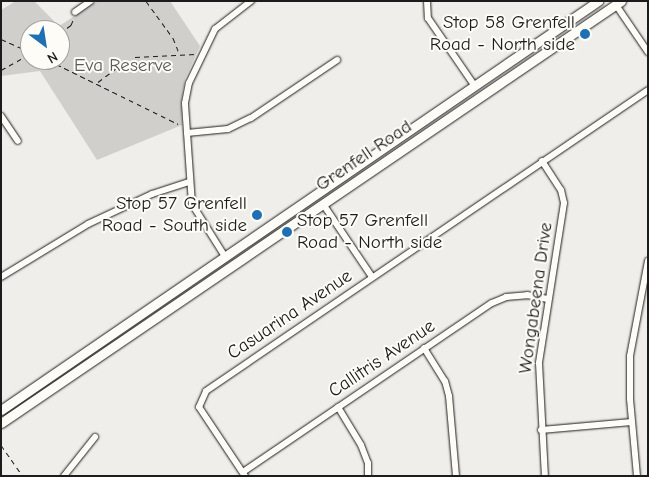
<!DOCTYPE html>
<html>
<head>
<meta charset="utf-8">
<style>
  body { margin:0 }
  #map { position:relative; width:649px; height:477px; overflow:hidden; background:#f0eeea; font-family:"Comic Neue",sans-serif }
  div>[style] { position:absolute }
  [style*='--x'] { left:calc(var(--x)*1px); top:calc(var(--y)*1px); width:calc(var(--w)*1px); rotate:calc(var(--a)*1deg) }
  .green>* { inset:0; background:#d0cfcc }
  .path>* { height:1px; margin-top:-0.5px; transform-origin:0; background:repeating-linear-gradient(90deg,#1c1c1c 0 5px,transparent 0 9px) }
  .roads { filter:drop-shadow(0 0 1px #1c1c1c) drop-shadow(0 0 1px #1c1c1c) }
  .minor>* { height:6px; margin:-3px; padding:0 3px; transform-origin:3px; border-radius:3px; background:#fdfcf7 }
  .secondary>* { height:9px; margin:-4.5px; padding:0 4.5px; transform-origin:4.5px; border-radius:4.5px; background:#fdfcf7 }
  .dots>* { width:14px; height:14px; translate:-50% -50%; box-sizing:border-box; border:2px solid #fdfcf7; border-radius:50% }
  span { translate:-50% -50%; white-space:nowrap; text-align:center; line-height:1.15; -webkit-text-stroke:4px #fdfcf7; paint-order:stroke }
  .poi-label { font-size:19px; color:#1c1c1c }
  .right { translate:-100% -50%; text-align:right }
  .left { translate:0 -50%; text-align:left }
  .park-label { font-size:19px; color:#5b5b5a }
  .street-label { font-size:19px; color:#1c1c1c }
  .frame { position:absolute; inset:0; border:2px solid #1c1c1c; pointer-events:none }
  .north { position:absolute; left:20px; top:20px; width:50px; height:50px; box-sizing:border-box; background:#fdfcf7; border:1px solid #a3a29f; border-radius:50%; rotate:149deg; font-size:14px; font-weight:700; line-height:20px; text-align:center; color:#1c1c1c }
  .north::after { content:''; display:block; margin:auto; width:18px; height:22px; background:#1f6fb2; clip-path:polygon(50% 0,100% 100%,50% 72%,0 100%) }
</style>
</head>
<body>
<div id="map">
  <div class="green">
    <i style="clip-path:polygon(evenodd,16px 1px,34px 1px,59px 26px,98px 1px,170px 1px,200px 46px,185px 79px,181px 102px,182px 125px,97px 160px,40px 71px,1px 76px,1px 10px,16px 1px,30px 30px,60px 30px,60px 60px,30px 60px,30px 30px)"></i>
  </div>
  <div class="path">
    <i style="--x:146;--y:1;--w:46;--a:53.9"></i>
    <i style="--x:173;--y:38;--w:16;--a:68"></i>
    <i style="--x:60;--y:33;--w:14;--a:-36"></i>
    <i style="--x:71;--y:25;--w:5;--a:-68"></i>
    <i style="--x:1;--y:39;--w:32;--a:24"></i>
    <i style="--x:135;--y:57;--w:61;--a:-2.8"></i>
    <i style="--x:48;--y:60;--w:145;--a:26.2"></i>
    <i style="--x:1;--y:70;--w:33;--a:-29"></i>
    <i style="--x:98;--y:82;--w:31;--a:-37"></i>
    <i style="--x:1;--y:445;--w:38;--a:55"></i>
  </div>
  <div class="roads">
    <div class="minor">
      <i style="--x:427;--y:1;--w:17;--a:87"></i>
      <i style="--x:428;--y:18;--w:81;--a:55.5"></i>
      <i style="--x:616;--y:5;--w:57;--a:55.8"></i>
      <i style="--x:75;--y:12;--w:19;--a:-35"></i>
      <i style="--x:1;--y:116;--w:30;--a:56"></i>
      <i style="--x:187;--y:133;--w:41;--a:-5.6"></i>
      <i style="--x:228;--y:129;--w:25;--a:-26"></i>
      <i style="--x:251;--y:118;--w:104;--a:-34"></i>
      <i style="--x:542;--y:161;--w:35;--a:57"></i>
      <i style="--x:561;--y:190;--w:13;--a:77"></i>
      <i style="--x:564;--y:203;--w:162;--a:98.9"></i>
      <i style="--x:539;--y:363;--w:113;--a:87"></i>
      <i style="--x:323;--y:204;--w:88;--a:56.1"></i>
      <i style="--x:224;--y:255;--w:60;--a:-122.1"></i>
      <i style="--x:192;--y:204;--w:101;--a:-94"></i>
      <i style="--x:185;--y:103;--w:20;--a:-79"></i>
      <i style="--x:189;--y:83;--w:60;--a:-64.3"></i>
      <i style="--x:215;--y:29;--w:46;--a:-37.9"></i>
      <i style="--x:1;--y:277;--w:102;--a:-31.3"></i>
      <i style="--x:88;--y:224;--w:71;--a:-25.1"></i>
      <i style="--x:152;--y:194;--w:40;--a:-18"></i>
      <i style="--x:424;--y:348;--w:39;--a:58"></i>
      <i style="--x:445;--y:381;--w:16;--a:75"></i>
      <i style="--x:449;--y:396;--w:80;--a:85"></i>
      <i style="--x:338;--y:407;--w:44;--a:58.8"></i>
      <i style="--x:361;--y:445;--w:19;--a:69"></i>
      <i style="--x:368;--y:463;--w:13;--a:90"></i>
      <i style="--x:541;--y:430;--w:91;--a:-5"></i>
      <i style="--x:243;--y:472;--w:301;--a:-34.2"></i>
      <i style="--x:492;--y:303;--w:15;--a:-23"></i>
      <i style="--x:506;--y:297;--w:21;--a:-5"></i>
      <i style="--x:527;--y:295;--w:21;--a:11"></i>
      <i style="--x:64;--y:476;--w:50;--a:-51.5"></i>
      <i style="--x:245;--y:476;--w:83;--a:-123.7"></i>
      <i style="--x:199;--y:407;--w:17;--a:-66"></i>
      <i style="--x:206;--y:391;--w:535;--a:-34.25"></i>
      <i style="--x:637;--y:476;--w:77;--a:-95.2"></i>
      <i style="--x:630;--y:399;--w:43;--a:-90"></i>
      <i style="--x:630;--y:356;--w:97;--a:-79.3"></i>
    </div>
    <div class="secondary">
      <i style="--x:1;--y:410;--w:724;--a:-34.41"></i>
      <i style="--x:1;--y:423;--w:750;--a:-34.24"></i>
    </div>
  </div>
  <div class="dots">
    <i style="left:585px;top:34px;background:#1f6fb2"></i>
    <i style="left:257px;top:215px;background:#1f6fb2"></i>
    <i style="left:287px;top:232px;background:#1f6fb2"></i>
  </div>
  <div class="poi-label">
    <span class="right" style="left:575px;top:34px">Stop 58 Grenfell<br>Road - North side</span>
    <span class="right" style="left:247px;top:215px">Stop 57 Grenfell<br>Road - South side</span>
    <span class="left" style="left:297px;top:232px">Stop 57 Grenfell<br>Road - North side</span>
  </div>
  <div class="park-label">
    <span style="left:123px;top:66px">Eva Reserve</span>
  </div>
  <div class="street-label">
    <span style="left:364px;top:156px;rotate:-34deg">Grenfell Road</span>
    <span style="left:536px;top:298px;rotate:-82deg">Wongabeena Drive</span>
    <span style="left:290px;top:315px;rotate:-34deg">Casuarina Avenue</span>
    <span style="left:382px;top:359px;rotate:-34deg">Callitris Avenue</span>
  </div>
  <div class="frame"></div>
  <div class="north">N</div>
</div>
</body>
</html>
